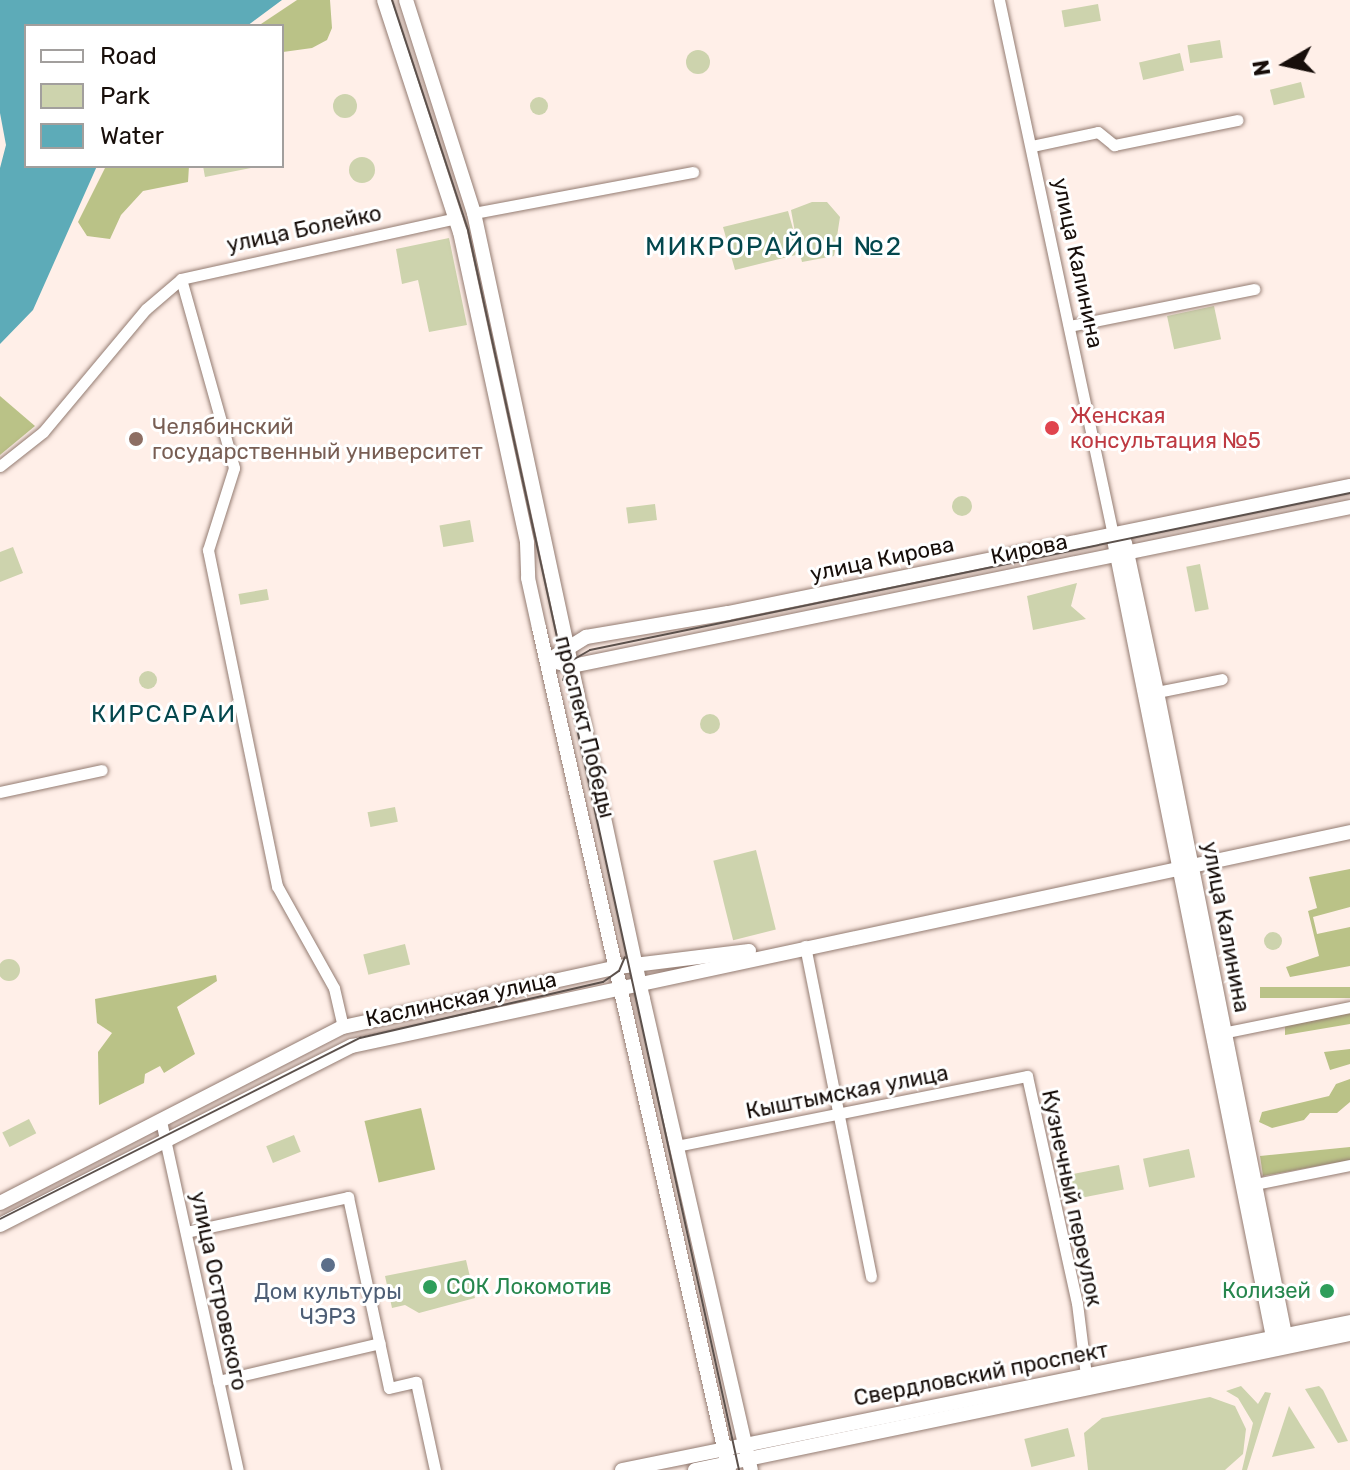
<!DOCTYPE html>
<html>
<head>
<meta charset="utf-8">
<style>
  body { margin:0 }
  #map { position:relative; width:1350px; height:1470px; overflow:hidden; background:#ffefe8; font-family:Rubik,sans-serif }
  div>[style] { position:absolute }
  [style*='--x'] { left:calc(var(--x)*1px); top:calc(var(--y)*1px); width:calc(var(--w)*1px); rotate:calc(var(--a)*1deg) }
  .green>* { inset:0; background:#cdd3ad; transform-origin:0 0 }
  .round { border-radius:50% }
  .forest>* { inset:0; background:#bac287; transform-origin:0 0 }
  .water>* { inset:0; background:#5dabb8 }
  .roads { filter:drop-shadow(0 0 2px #947c72) drop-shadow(0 0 2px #947c72) }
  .minor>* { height:11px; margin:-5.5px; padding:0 5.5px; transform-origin:5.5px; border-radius:5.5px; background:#fff }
  .major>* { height:14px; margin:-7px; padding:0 7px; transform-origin:7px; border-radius:7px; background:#fff }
  .tram>* { height:2px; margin:-1px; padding:0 1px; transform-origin:1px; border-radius:1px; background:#5c514c }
  .dots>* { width:22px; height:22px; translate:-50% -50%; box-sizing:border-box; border:4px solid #fff; border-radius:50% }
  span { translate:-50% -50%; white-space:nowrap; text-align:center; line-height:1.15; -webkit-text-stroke:6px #fff; paint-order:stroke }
  .street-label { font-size:22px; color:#170e0a }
  .health-label { font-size:22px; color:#be3a42 }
  .left { translate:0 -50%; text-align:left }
  .education-label { font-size:22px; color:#785e54 }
  .leisure-label { font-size:22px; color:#27864d }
  .right { translate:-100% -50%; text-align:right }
  .service-label { font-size:22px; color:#4e5e75 }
  .neighbourhood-label { font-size:24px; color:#04474d; letter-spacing:2px }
  .quarter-label { font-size:26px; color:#04474d; letter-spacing:2px }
  .legend { position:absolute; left:24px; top:24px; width:260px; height:144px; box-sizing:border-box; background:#fff; border:2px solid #a29f9d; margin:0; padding:10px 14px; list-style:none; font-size:24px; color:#170e0a }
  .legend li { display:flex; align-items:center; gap:16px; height:40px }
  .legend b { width:40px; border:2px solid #a29f9d }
  .north { position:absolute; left:1246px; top:24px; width:80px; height:80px; -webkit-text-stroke:6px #fff; paint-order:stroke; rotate:261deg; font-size:22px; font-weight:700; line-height:32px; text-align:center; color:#170e0a }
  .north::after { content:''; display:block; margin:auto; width:28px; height:36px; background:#170e0a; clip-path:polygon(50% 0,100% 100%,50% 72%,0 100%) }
</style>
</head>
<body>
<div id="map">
  <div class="green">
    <i style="left:1098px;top:4px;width:17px;height:37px;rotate:80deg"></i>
    <i style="left:1220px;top:40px;width:18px;height:33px;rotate:81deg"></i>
    <i class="round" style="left:686px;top:50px;width:24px;height:24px"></i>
    <i style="left:1180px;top:53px;width:18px;height:42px;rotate:77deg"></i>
    <i style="left:1301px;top:82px;width:16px;height:32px;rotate:76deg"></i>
    <i class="round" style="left:333px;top:94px;width:24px;height:24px"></i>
    <i class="round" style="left:530px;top:97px;width:18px;height:18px"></i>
    <i class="round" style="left:349px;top:157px;width:26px;height:26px"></i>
    <i style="clip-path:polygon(203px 166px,261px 166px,205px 177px)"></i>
    <i style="clip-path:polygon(812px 202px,827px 202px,840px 217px,834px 256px,802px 262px,800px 254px,735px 270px,723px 227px,788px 211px,797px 243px,791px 210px)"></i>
    <i style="clip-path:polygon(449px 238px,467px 325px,429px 332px,418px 280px,402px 284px,396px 249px)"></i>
    <i style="left:1214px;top:306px;width:34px;height:48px;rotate:78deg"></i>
    <i class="round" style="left:952px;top:496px;width:20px;height:20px"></i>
    <i style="left:655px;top:504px;width:16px;height:29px;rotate:83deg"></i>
    <i style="left:470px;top:520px;width:22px;height:31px;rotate:80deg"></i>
    <i style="clip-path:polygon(13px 547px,23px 573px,0 582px,0 552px)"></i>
    <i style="left:1200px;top:564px;width:46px;height:14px;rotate:79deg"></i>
    <i style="clip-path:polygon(1077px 583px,1071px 606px,1086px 619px,1033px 630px,1027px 596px)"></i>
    <i style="left:267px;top:589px;width:11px;height:29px;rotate:80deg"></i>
    <i class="round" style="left:139px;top:671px;width:18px;height:18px"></i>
    <i class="round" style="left:700px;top:714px;width:20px;height:20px"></i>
    <i style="left:395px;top:807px;width:15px;height:28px;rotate:79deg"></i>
    <i style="left:756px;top:850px;width:82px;height:44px;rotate:76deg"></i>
    <i class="round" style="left:1264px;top:932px;width:18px;height:18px"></i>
    <i style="left:405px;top:944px;width:21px;height:43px;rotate:76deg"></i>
    <i class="round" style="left:-2px;top:959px;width:22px;height:22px"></i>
    <i style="left:29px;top:1119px;width:16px;height:30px;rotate:63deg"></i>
    <i style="left:294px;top:1135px;width:18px;height:30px;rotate:68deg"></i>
    <i style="left:1189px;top:1149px;width:29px;height:47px;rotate:78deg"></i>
    <i style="left:1119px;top:1165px;width:25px;height:52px;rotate:79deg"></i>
    <i style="clip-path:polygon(466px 1260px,475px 1298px,419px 1313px,405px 1305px,392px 1308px,385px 1276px)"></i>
    <i style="clip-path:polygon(1241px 1386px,1258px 1404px,1265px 1392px,1271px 1393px,1247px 1470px,1242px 1470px,1253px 1423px,1238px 1398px,1226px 1391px)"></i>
    <i style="clip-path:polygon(1319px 1386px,1323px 1390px,1348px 1441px,1338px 1443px,1305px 1389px)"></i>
    <i style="clip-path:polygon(1210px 1397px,1235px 1406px,1246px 1429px,1243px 1454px,1225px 1470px,1088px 1470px,1084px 1433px,1102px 1418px)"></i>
    <i style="clip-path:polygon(1289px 1406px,1315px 1448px,1272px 1457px)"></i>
    <i style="left:1068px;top:1428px;width:29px;height:45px;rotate:76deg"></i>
  </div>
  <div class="forest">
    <i style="clip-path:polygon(297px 0,330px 0,332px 28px,327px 40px,312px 48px,283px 52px,282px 26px,258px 26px)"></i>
    <i style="clip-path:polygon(106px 166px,189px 166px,188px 182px,143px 191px,121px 215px,110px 239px,87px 236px,78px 222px)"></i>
    <i style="clip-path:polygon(0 396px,35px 426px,0 455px)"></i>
    <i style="clip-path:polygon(1350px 869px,1350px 907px,1313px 917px,1317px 934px,1350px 927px,1350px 966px,1290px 977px,1286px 967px,1319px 956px,1308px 911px,1317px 908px,1309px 877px)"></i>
    <i style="clip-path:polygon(216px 975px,217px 981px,177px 1007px,195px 1054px,164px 1073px,160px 1066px,145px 1074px,144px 1083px,99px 1105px,98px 1052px,112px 1033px,97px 1023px,95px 999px)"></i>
    <i style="left:1350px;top:987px;width:11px;height:90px;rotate:90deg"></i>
    <i style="clip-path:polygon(1350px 1013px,1350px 1024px,1285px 1035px,1285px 1026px)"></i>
    <i style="clip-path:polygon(1350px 1049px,1350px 1064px,1330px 1070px,1324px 1052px)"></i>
    <i style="clip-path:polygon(1350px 1079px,1350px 1102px,1337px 1113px,1310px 1113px,1304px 1120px,1272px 1128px,1259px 1122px,1262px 1112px,1329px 1096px,1336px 1084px)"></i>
    <i style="left:421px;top:1108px;width:63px;height:58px;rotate:77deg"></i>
    <i style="clip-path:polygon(1350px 1147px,1350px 1160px,1263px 1176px,1260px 1156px)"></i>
  </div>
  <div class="water">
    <i style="clip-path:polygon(0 0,282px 0,247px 26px,26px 26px,26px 166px,97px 166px,33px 310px,0 344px,0 168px,6px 145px,0 113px)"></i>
  </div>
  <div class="roads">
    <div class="minor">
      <i style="--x:999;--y:0;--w:547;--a:77.97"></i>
      <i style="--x:1032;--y:146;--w:67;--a:-12"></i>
      <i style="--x:1098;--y:132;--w:21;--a:39"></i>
      <i style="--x:1114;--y:145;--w:126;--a:-11.5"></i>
      <i style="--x:474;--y:213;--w:223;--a:-10.6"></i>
      <i style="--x:181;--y:279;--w:196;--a:74.3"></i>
      <i style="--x:234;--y:468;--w:86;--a:107.6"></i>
      <i style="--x:208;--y:550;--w:343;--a:78.4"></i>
      <i style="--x:277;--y:886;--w:117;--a:60.8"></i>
      <i style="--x:334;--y:988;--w:40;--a:77"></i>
      <i style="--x:1069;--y:326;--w:189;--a:-11.3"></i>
      <i style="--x:0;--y:466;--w:55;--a:-38.3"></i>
      <i style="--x:43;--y:432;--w:160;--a:-50.1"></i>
      <i style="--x:146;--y:309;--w:46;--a:-40.6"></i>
      <i style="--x:181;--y:279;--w:282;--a:-12.5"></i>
      <i style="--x:1157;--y:692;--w:66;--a:-11.3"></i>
      <i style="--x:0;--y:792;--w:104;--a:-12.2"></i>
      <i style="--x:805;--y:946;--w:337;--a:78.7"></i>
      <i style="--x:1217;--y:1034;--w:136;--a:-11.5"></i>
      <i style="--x:161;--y:1121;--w:357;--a:77.6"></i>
      <i style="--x:676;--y:1146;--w:358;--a:-11.3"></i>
      <i style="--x:1027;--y:1076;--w:232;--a:77.6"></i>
      <i style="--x:1077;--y:1303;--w:73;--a:82.9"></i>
      <i style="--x:1255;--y:1184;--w:97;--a:-11.3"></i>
      <i style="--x:186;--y:1232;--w:166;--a:-12.2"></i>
      <i style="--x:348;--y:1197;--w:195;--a:77.9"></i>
      <i style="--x:389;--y:1388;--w:28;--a:-13"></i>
      <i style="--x:416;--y:1382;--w:90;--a:77.8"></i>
      <i style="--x:218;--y:1381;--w:166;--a:-13.2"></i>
    </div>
    <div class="major">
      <i style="--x:384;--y:0;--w:244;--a:71.9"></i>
      <i style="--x:460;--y:232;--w:318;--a:77.8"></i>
      <i style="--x:527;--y:543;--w:35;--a:88"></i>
      <i style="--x:528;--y:578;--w:51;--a:77.6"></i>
      <i style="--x:539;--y:628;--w:863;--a:77.28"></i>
      <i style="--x:406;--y:0;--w:224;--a:72.3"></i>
      <i style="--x:474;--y:213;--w:804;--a:77.87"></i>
      <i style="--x:643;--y:999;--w:483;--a:77.1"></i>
      <i style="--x:1113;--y:535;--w:14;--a:34"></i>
      <i style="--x:1125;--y:543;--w:152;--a:77.9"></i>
      <i style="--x:1157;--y:692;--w:656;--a:78.74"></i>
      <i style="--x:1285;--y:1335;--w:12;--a:99"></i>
      <i style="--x:1113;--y:535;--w:818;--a:78.72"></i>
      <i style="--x:1273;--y:1337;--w:14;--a:45"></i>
      <i style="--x:549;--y:660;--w:44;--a:-31.9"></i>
      <i style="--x:586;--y:637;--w:144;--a:-9.6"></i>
      <i style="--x:728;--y:613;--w:635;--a:-11.54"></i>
      <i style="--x:549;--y:660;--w:24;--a:15"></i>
      <i style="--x:572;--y:666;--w:794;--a:-11.55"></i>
      <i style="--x:0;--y:1203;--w:386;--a:-27.2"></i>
      <i style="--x:343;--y:1027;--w:281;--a:-12.3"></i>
      <i style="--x:618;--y:967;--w:132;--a:-7"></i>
      <i style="--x:0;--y:1225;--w:395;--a:-27"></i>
      <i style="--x:352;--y:1046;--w:1021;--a:-12.1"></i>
      <i style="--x:622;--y:1470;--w:743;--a:-11.49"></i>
      <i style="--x:695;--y:1470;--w:669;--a:-11.73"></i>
    </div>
  </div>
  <div class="tram">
    <i style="--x:392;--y:0;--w:242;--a:71.7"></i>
    <i style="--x:468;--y:230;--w:1269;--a:77.67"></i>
    <i style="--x:563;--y:680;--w:21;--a:-67"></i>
    <i style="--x:571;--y:661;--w:22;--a:-30"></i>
    <i style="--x:590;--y:650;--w:776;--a:-11.67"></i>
    <i style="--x:0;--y:1219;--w:403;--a:-26.7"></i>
    <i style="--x:360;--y:1038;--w:249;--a:-13"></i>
    <i style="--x:603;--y:982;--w:19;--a:-35"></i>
    <i style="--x:619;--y:971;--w:15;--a:-67"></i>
  </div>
  <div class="dots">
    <i style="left:1052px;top:428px;background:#e0444e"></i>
    <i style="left:136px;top:439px;background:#8d6e63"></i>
    <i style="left:328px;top:1265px;background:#5c6f8a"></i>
    <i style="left:430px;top:1287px;background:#2e9e5b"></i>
    <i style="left:1327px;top:1291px;background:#2e9e5b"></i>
  </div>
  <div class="street-label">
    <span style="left:304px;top:229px;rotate:-12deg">улица Болейко</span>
    <span style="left:1078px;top:263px;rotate:78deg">улица Калинина</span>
    <span style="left:1029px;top:549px;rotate:-12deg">Кирова</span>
    <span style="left:882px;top:559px;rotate:-12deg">улица Кирова</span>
    <span style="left:585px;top:727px;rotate:76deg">проспект Победы</span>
    <span style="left:1226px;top:927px;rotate:79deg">улица Калинина</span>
    <span style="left:461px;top:999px;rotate:-12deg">Каслинская улица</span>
    <span style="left:847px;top:1092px;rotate:-11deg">Кыштымская улица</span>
    <span style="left:1072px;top:1198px;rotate:78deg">Кузнечный переулок</span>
    <span style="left:219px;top:1291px;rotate:78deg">улица Островского</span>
    <span style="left:981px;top:1374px;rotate:-11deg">Свердловский проспект</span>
  </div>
  <div class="health-label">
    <span class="left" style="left:1070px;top:428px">Женская<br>консультация №5</span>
  </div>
  <div class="education-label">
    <span class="left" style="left:152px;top:439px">Челябинский<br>государственный университет</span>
  </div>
  <div class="leisure-label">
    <span class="left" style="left:446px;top:1287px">СОК Локомотив</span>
    <span class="right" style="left:1311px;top:1291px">Колизей</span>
  </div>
  <div class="service-label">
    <span style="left:328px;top:1304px">Дом культуры<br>ЧЭРЗ</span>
  </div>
  <div class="neighbourhood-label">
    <span style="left:164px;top:715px">КИРСАРАИ</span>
  </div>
  <div class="quarter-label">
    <span style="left:774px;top:247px">МИКРОРАЙОН №2</span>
  </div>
  <ul class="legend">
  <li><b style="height:10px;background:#fff"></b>Road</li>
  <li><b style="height:22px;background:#cdd3ad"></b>Park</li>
  <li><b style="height:22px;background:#5dabb8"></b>Water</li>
  </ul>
  <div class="north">N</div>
</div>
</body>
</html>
